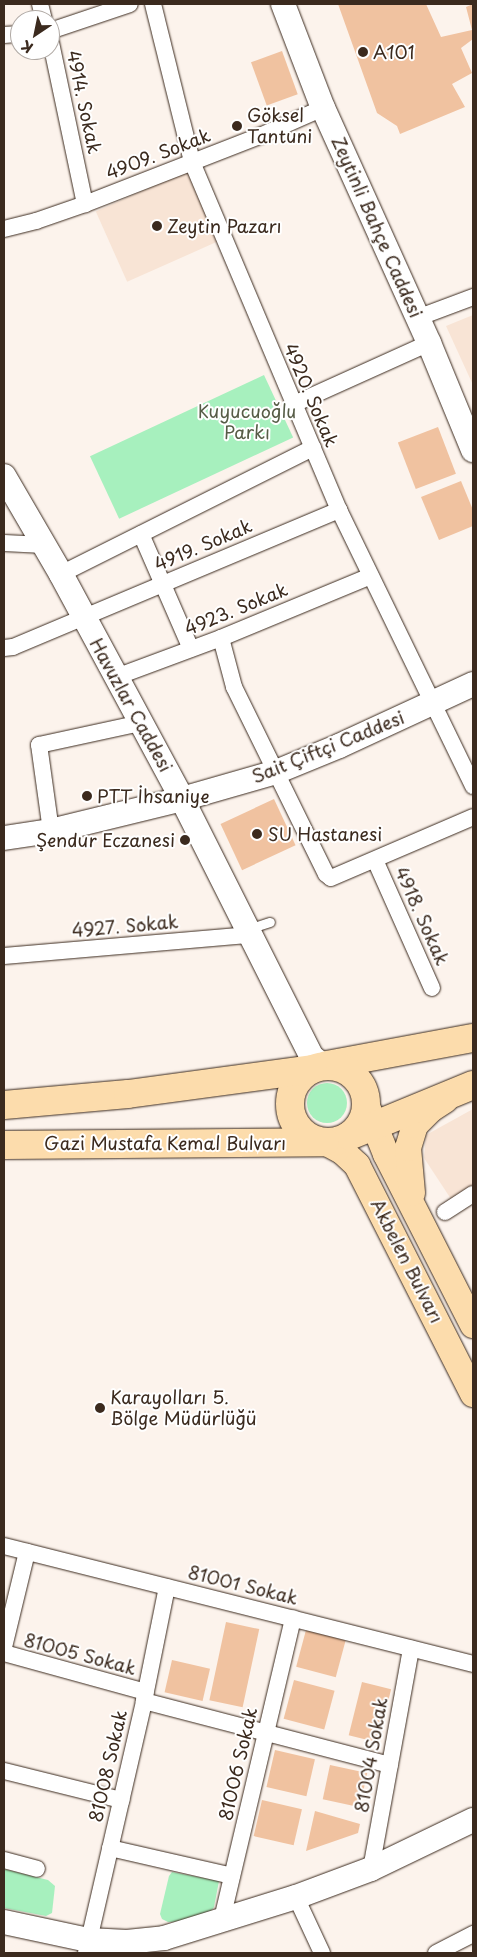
<!DOCTYPE html>
<html>
<head>
<meta charset="utf-8">
<style>
  body { margin:0 }
  #map { position:relative; width:477px; height:1957px; overflow:hidden; background:#fcf3ec; font-family:"Playpen Sans",sans-serif }
  div>[style] { position:absolute }
  [style*='--x'] { left:calc(var(--x)*1px); top:calc(var(--y)*1px); width:calc(var(--w)*1px); rotate:calc(var(--a)*1deg) }
  .built>* { inset:0; background:#f8e4d5; transform-origin:0 0 }
  .green>* { inset:0; background:#a7f0be; transform-origin:0 0 }
  .round { border-radius:50% }
  .building>* { inset:0; background:#f0c2a0; transform-origin:0 0 }
  .roads { filter:drop-shadow(0 0 1px #3b2a1e) drop-shadow(0 0 1px #3b2a1e) }
  .lane>* { height:9px; margin:-4.5px; padding:0 4.5px; transform-origin:4.5px; border-radius:4.5px; background:#fff }
  .street>* { height:16px; margin:-8px; padding:0 8px; transform-origin:8px; border-radius:8px; background:#fff }
  .secondary>* { height:24px; margin:-12px; padding:0 12px; transform-origin:12px; border-radius:12px; background:#fff }
  .primary>* { height:26px; margin:-13px; padding:0 13px; transform-origin:13px; border-radius:13px; background:#fcdcac }
  .highway>* { height:28px; margin:-14px; padding:0 14px; transform-origin:14px; border-radius:14px; background:#fcdcac }
  .highway>.ring { margin:-14px; padding:0; box-sizing:content-box; background:none; border:28px solid #fcdcac; border-radius:50% }
  .dots>* { width:14px; height:14px; translate:-50% -50%; box-sizing:border-box; border:2px solid #fff; border-radius:50% }
  span { translate:-50% -50%; white-space:nowrap; text-align:center; line-height:1.15; -webkit-text-stroke:4px #fff; paint-order:stroke }
  .poi-label { font-size:18px; color:#3b2a1e }
  .left { translate:0 -50%; text-align:left }
  .right { translate:-100% -50%; text-align:right }
  .street-label { font-size:18px; color:#3b2a1e }
  .park-label { font-size:18px; color:#565c46 }
  .frame { position:absolute; inset:0; border:5px solid #3b2a1e; pointer-events:none }
  .north { position:absolute; left:10px; top:10px; width:50px; height:50px; box-sizing:border-box; background:#fff; border:1px solid #b1aaa5; border-radius:50%; rotate:214deg; font-size:14px; font-weight:700; line-height:20px; text-align:center; color:#3b2a1e }
  .north::after { content:''; display:block; margin:auto; width:18px; height:22px; background:#3b2a1e; clip-path:polygon(50% 0,100% 100%,50% 72%,0 100%) }
</style>
</head>
<body>
<div id="map">
  <div class="built">
    <i style="left:189px;top:170px;width:77px;height:102px;rotate:66deg"></i>
    <i style="clip-path:polygon(473px 315px,473px 385px,446px 326px)"></i>
    <i style="clip-path:polygon(473px 1109px,473px 1185px,451px 1199px,424px 1158px,426px 1135px)"></i>
  </div>
  <div class="green">
    <i style="left:264px;top:375px;width:69px;height:192px;rotate:65deg"></i>
    <i class="round" style="left:307px;top:1083px;width:40px;height:40px"></i>
    <i style="clip-path:polygon(4px 1869px,48px 1880px,55px 1886px,52px 1913px,46px 1916px,4px 1908px)"></i>
    <i style="clip-path:polygon(172px 1872px,219px 1881px,214px 1907px,208px 1916px,191px 1921px,168px 1922px,162px 1919px,160px 1914px,169px 1876px)"></i>
  </div>
  <div class="building">
    <i style="clip-path:polygon(338px 4px,426px 4px,441px 37px,472px 30px,466px 7px,473px 4px,473px 39px,461px 48px,472px 73px,452px 84px,465px 107px,400px 134px,397px 126px,377px 113px)"></i>
    <i style="left:282px;top:51px;width:46px;height:33px;rotate:70deg"></i>
    <i style="left:438px;top:427px;width:50px;height:43px;rotate:69deg"></i>
    <i style="clip-path:polygon(461px 481px,473px 510px,473px 526px,439px 540px,421px 497px)"></i>
    <i style="left:274px;top:799px;width:51px;height:59px;rotate:65deg"></i>
    <i style="left:226px;top:1622px;width:34px;height:80px;rotate:12deg"></i>
    <i style="left:306px;top:1630px;width:41px;height:38px;rotate:15deg"></i>
    <i style="left:172px;top:1660px;width:39px;height:33px;rotate:13deg"></i>
    <i style="left:294px;top:1680px;width:42px;height:40px;rotate:15deg"></i>
    <i style="left:362px;top:1682px;width:30px;height:55px;rotate:14deg"></i>
    <i style="left:275px;top:1750px;width:41px;height:38px;rotate:13deg"></i>
    <i style="left:330px;top:1765px;width:38px;height:35px;rotate:12deg"></i>
    <i style="left:262px;top:1800px;width:41px;height:37px;rotate:13deg"></i>
    <i style="clip-path:polygon(315px 1811px,360px 1824px,358px 1833px,306px 1851px)"></i>
  </div>
  <div class="roads">
    <div class="lane">
      <i style="--x:248;--y:929;--w:23;--a:-18"></i>
    </div>
    <div class="street">
      <i style="--x:40;--y:4;--w:16;--a:76"></i>
      <i style="--x:153;--y:4;--w:163;--a:76.1"></i>
      <i style="--x:192;--y:162;--w:378;--a:67.1"></i>
      <i style="--x:339;--y:510;--w:307;--a:64.1"></i>
      <i style="--x:50;--y:31;--w:84;--a:-18.6"></i>
      <i style="--x:4;--y:35;--w:16;--a:-4"></i>
      <i style="--x:50;--y:38;--w:170;--a:78.1"></i>
      <i style="--x:4;--y:229;--w:33;--a:-14"></i>
      <i style="--x:36;--y:221;--w:52;--a:-19.1"></i>
      <i style="--x:85;--y:204;--w:190;--a:-21.3"></i>
      <i style="--x:262;--y:135;--w:67;--a:-23.9"></i>
      <i style="--x:417;--y:318;--w:60;--a:-20.6"></i>
      <i style="--x:294;--y:404;--w:148;--a:-24.3"></i>
      <i style="--x:141;--y:534;--w:125;--a:66.5"></i>
      <i style="--x:4;--y:543;--w:40;--a:2.9"></i>
      <i style="--x:61;--y:574;--w:282;--a:-26.6"></i>
      <i style="--x:221;--y:638;--w:51;--a:75.1"></i>
      <i style="--x:234;--y:687;--w:208;--a:63.8"></i>
      <i style="--x:326;--y:874;--w:6;--a:39"></i>
      <i style="--x:331;--y:878;--w:155;--a:-23.2"></i>
      <i style="--x:4;--y:648;--w:9;--a:-6"></i>
      <i style="--x:13;--y:647;--w:354;--a:-22.8"></i>
      <i style="--x:116;--y:677;--w:112;--a:-20.4"></i>
      <i style="--x:221;--y:638;--w:162;--a:-22.5"></i>
      <i style="--x:51;--y:831;--w:87;--a:-97.9"></i>
      <i style="--x:39;--y:745;--w:104;--a:-12.2"></i>
      <i style="--x:375;--y:860;--w:140;--a:66"></i>
      <i style="--x:4;--y:956;--w:247;--a:-4.9"></i>
      <i style="--x:445;--y:1212;--w:33;--a:-33"></i>
      <i style="--x:4;--y:1546;--w:484;--a:14.1"></i>
      <i style="--x:4;--y:1647;--w:98;--a:-76.4"></i>
      <i style="--x:4;--y:1653;--w:147;--a:15.4"></i>
      <i style="--x:144;--y:1701;--w:254;--a:14.6"></i>
      <i style="--x:4;--y:1771;--w:121;--a:13.9"></i>
      <i style="--x:110;--y:1848;--w:125;--a:12.9"></i>
      <i style="--x:4;--y:1860;--w:34;--a:15"></i>
      <i style="--x:371;--y:1869;--w:224;--a:-79.7"></i>
      <i style="--x:296;--y:1897;--w:62;--a:65.1"></i>
      <i style="--x:222;--y:1919;--w:309;--a:-76.7"></i>
      <i style="--x:86;--y:1953;--w:259;--a:-77"></i>
      <i style="--x:144;--y:1701;--w:116;--a:-78.6"></i>
      <i style="--x:436;--y:1953;--w:42;--a:-27.2"></i>
    </div>
    <div class="secondary">
      <i style="--x:283;--y:4;--w:111;--a:69"></i>
      <i style="--x:323;--y:108;--w:258;--a:65.7"></i>
      <i style="--x:429;--y:343;--w:116;--a:67.6"></i>
      <i style="--x:4;--y:476;--w:113;--a:59.8"></i>
      <i style="--x:61;--y:574;--w:255;--a:61.7"></i>
      <i style="--x:182;--y:799;--w:289;--a:63.3"></i>
      <i style="--x:312;--y:1057;--w:15;--a:37"></i>
      <i style="--x:4;--y:838;--w:48;--a:-8.5"></i>
      <i style="--x:51;--y:831;--w:135;--a:-13.7"></i>
      <i style="--x:182;--y:799;--w:98;--a:-16"></i>
      <i style="--x:276;--y:772;--w:68;--a:-22.4"></i>
      <i style="--x:339;--y:746;--w:148;--a:-24.8"></i>
      <i style="--x:4;--y:1922;--w:86;--a:12.1"></i>
      <i style="--x:88;--y:1940;--w:39;--a:3"></i>
      <i style="--x:127;--y:1942;--w:37;--a:-6"></i>
      <i style="--x:164;--y:1938;--w:138;--a:-17.3"></i>
      <i style="--x:296;--y:1897;--w:80;--a:-20.5"></i>
      <i style="--x:371;--y:1869;--w:113;--a:-25.7"></i>
    </div>
    <div class="primary">
      <i style="--x:366;--y:1104;--w:54;--a:68.2"></i>
      <i style="--x:386;--y:1154;--w:192;--a:63"></i>
      <i style="--x:325;--y:1142;--w:19;--a:28"></i>
      <i style="--x:342;--y:1151;--w:21;--a:43"></i>
      <i style="--x:357;--y:1165;--w:257;--a:63.1"></i>
      <i style="--x:412;--y:1193;--w:45;--a:-95.1"></i>
      <i style="--x:408;--y:1148;--w:24;--a:-73"></i>
      <i style="--x:415;--y:1125;--w:23;--a:-45"></i>
      <i style="--x:431;--y:1109;--w:17;--a:-33"></i>
    </div>
    <div class="highway">
      <i style="--x:327;--y:1065;--w:148;--a:-10.5"></i>
      <i class="ring" style="left:290px;top:1066px;width:48px;height:48px"></i>
      <i style="--x:4;--y:1105;--w:124;--a:-5.1"></i>
      <i style="--x:128;--y:1094;--w:186;--a:-7.7"></i>
      <i style="--x:349;--y:1136;--w:134;--a:-22.4"></i>
      <i style="--x:4;--y:1145;--w:321;--a:-0.5"></i>
    </div>
  </div>
  <div class="dots">
    <i style="left:363px;top:52px;background:#3b2a1e"></i>
    <i style="left:237px;top:126px;background:#3b2a1e"></i>
    <i style="left:157px;top:226px;background:#3b2a1e"></i>
    <i style="left:87px;top:796px;background:#3b2a1e"></i>
    <i style="left:257px;top:834px;background:#3b2a1e"></i>
    <i style="left:185px;top:840px;background:#3b2a1e"></i>
    <i style="left:100px;top:1408px;background:#3b2a1e"></i>
  </div>
  <div class="poi-label">
    <span class="left" style="left:373px;top:52px">A101</span>
    <span class="left" style="left:247px;top:126px">Göksel<br>Tantuni</span>
    <span class="left" style="left:167px;top:226px">Zeytin Pazarı</span>
    <span class="left" style="left:97px;top:796px">PTT İhsaniye</span>
    <span class="left" style="left:268px;top:834px">SU Hastanesi</span>
    <span class="right" style="left:175px;top:840px">Şendur Eczanesi</span>
    <span class="left" style="left:110px;top:1408px">Karayolları 5.<br>Bölge Müdürlüğü</span>
  </div>
  <div class="street-label">
    <span style="left:84px;top:102px;rotate:78deg">4914. Sokak</span>
    <span style="left:158px;top:154px;rotate:-21deg">4909. Sokak</span>
    <span style="left:377px;top:227px;rotate:66deg">Zeytinli Bahçe Caddesi</span>
    <span style="left:311px;top:395px;rotate:67deg">4920. Sokak</span>
    <span style="left:203px;top:545px;rotate:-23deg">4919. Sokak</span>
    <span style="left:236px;top:609px;rotate:-22deg">4923. Sokak</span>
    <span style="left:131px;top:705px;rotate:61deg">Havuzlar Caddesi</span>
    <span style="left:328px;top:747px;rotate:-22deg">Sait Çiftçi Caddesi</span>
    <span style="left:422px;top:916px;rotate:66deg">4918. Sokak</span>
    <span style="left:125px;top:926px;rotate:-5deg">4927. Sokak</span>
    <span style="left:165px;top:1143px">Gazi Mustafa Kemal Bulvarı</span>
    <span style="left:407px;top:1261px;rotate:63deg">Akbelen Bulvarı</span>
    <span style="left:243px;top:1585px;rotate:14deg">81001 Sokak</span>
    <span style="left:80px;top:1654px;rotate:15deg">81005 Sokak</span>
    <span style="left:371px;top:1755px;rotate:-80deg">81004 Sokak</span>
    <span style="left:238px;top:1764px;rotate:-77deg">81006 Sokak</span>
    <span style="left:108px;top:1766px;rotate:-77deg">81008 Sokak</span>
  </div>
  <div class="park-label">
    <span style="left:247px;top:422px">Kuyucuoğlu<br>Parkı</span>
  </div>
  <div class="frame"></div>
  <div class="north">K</div>
</div>
</body>
</html>
